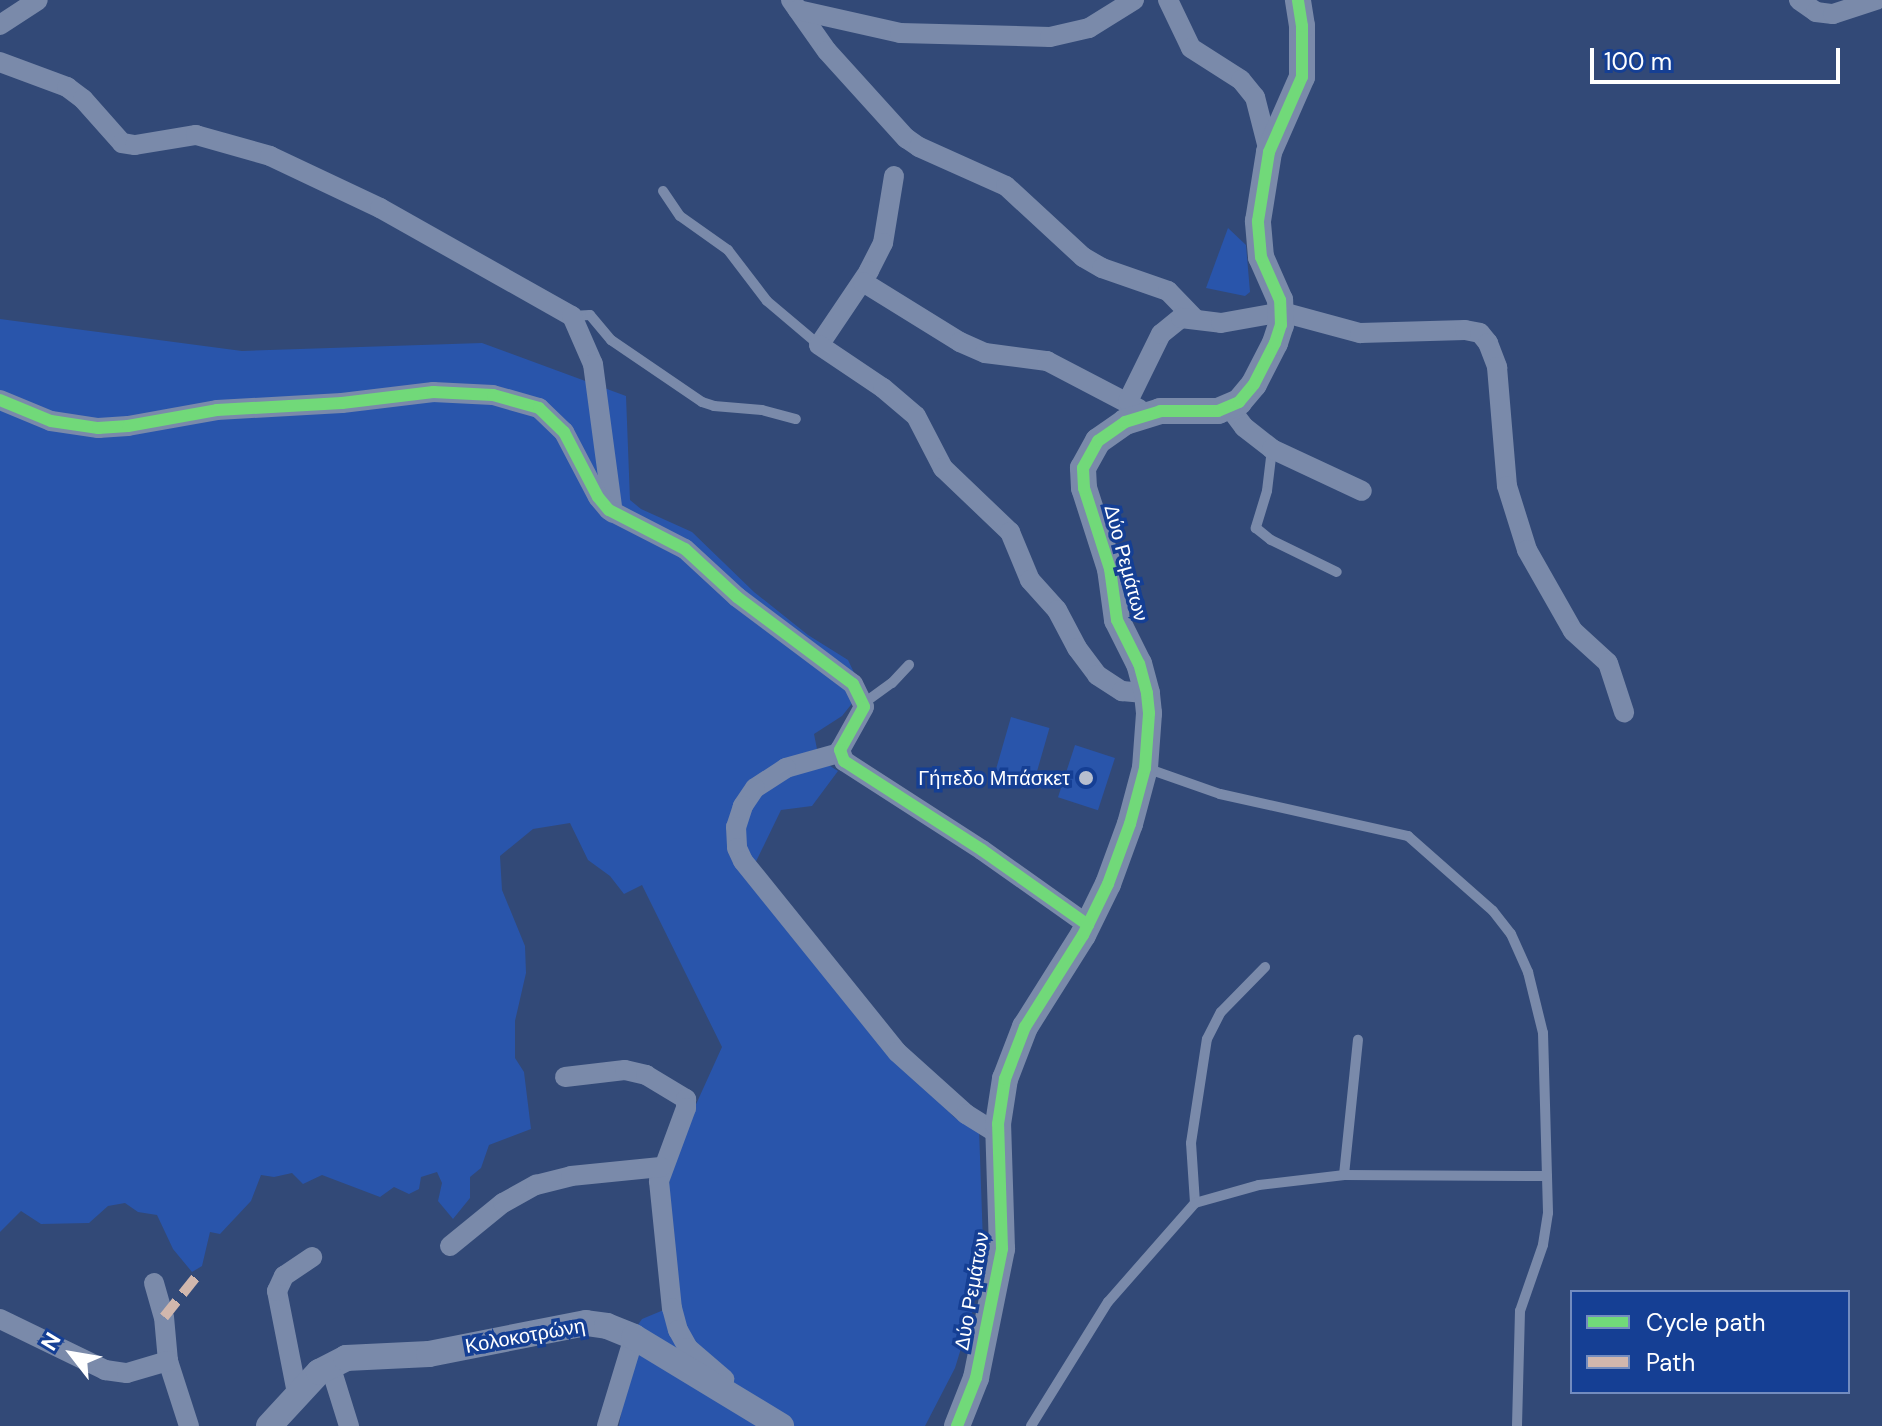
<!DOCTYPE html>
<html>
<head>
<meta charset="utf-8">
<style>
  body { margin:0 }
  #map { position:relative; width:1882px; height:1426px; overflow:hidden; background:#324977; font-family:"DM Sans",sans-serif }
  div>[style] { position:absolute }
  [style*='--x'] { left:calc(var(--x)*1px); top:calc(var(--y)*1px); width:calc(var(--w)*1px); rotate:calc(var(--a)*1deg) }
  .green>* { inset:0; background:#2955ab; transform-origin:0 0 }
  .service>* { height:10px; margin:-5px; padding:0 5px; transform-origin:5px; border-radius:5px; background:#7a8aaa }
  .minor>* { height:20px; margin:-10px; padding:0 10px; transform-origin:10px; border-radius:10px; background:#7a8aaa }
  .tertiary>* { height:26px; margin:-13px; padding:0 13px; transform-origin:13px; border-radius:13px; background:#7a8aaa }
  .quiet>* { height:10px; margin-top:-5px; transform-origin:0; background:repeating-linear-gradient(90deg,#d1b7ad 0 20px,transparent 0 30px) }
  .cycleway>* { height:12px; margin:-6px; padding:0 6px; transform-origin:6px; border-radius:6px; background:#71d979 }
  .dots>* { width:22px; height:22px; translate:-50% -50%; box-sizing:border-box; border:4px solid #153f94; border-radius:50% }
  span { translate:-50% -50%; white-space:nowrap; text-align:center; line-height:1.15; -webkit-text-stroke:7px #153f94; paint-order:stroke }
  .street-label { font-size:20px; color:#fff }
  .poi-label { font-size:20px; color:#fff }
  .right { translate:-100% -50%; text-align:right }
  .legend { position:absolute; left:1570px; top:1290px; width:280px; height:104px; box-sizing:border-box; background:#153f94; border:2px solid #738cbf; margin:0; padding:10px 14px; list-style:none; font-size:24px; color:#fff }
  .legend li { display:flex; align-items:center; gap:16px; height:40px }
  .legend b { width:40px; border:2px solid #738cbf }
  .north { position:absolute; left:32px; top:1314px; width:80px; height:80px; -webkit-text-stroke:6px #153f94; paint-order:stroke; rotate:301deg; font-size:22px; font-weight:700; line-height:32px; text-align:center; color:#fff }
  .north::after { content:''; display:block; margin:auto; width:28px; height:36px; background:#fff; clip-path:polygon(50% 0,100% 100%,50% 72%,0 100%) }
  .scale { position:absolute; left:1590px; top:48px; width:250px; height:36px; box-sizing:border-box; border:4px solid #fff; border-top:0; padding-left:10px; font-size:24px; line-height:28px; white-space:nowrap; color:#fff; -webkit-text-stroke:6px #153f94; paint-order:stroke }
</style>
</head>
<body>
<div id="map">
  <div class="green">
    <i style="clip-path:polygon(1228px 228px,1246px 245px,1250px 292px,1245px 296px,1206px 288px)"></i>
    <i style="clip-path:polygon(0 319px,242px 351px,482px 343px,626px 396px,630px 500px,641px 509px,692px 532px,754px 592px,808px 635px,848px 660px,858px 681px,854px 701px,842px 716px,814px 734px,819px 759px,838px 771px,812px 806px,781px 810px,748px 878px,926px 1087px,954px 1117px,979px 1128px,983px 1243px,977px 1260px,974px 1306px,955px 1368px,925px 1426px,619px 1426px,635px 1329px,642px 1319px,666px 1309px,677px 1279px,668px 1196px,670px 1174px,683px 1133px,722px 1047px,642px 885px,624px 894px,610px 876px,588px 860px,570px 823px,533px 829px,500px 856px,502px 890px,525px 946px,526px 973px,515px 1021px,515px 1058px,524px 1072px,531px 1129px,489px 1145px,481px 1168px,470px 1177px,470px 1198px,453px 1219px,438px 1201px,442px 1183px,437px 1172px,421px 1177px,419px 1189px,409px 1194px,394px 1187px,380px 1197px,322px 1175px,303px 1184px,292px 1173px,274px 1177px,261px 1175px,251px 1201px,220px 1234px,210px 1232px,202px 1266px,192px 1272px,173px 1249px,157px 1215px,138px 1212px,125px 1203px,108px 1206px,89px 1223px,41px 1224px,21px 1211px,0 1232px)"></i>
    <i style="left:1011px;top:717px;width:40px;height:56px;rotate:16deg"></i>
    <i style="left:1075px;top:745px;width:42px;height:55px;rotate:18deg"></i>
  </div>
  <div class="service">
    <i style="--x:663;--y:191;--w:30;--a:56"></i>
    <i style="--x:680;--y:216;--w:59;--a:35.3"></i>
    <i style="--x:728;--y:250;--w:64;--a:52.6"></i>
    <i style="--x:767;--y:301;--w:68;--a:40.2"></i>
    <i style="--x:572;--y:316;--w:18;--a:-3"></i>
    <i style="--x:590;--y:315;--w:33;--a:50"></i>
    <i style="--x:611;--y:340;--w:110;--a:34.3"></i>
    <i style="--x:702;--y:402;--w:13;--a:18"></i>
    <i style="--x:714;--y:406;--w:48;--a:4.8"></i>
    <i style="--x:762;--y:410;--w:35;--a:15"></i>
    <i style="--x:1272;--y:449;--w:42;--a:96.8"></i>
    <i style="--x:1267;--y:491;--w:39;--a:107"></i>
    <i style="--x:1256;--y:528;--w:19;--a:39"></i>
    <i style="--x:1271;--y:540;--w:73;--a:25.9"></i>
    <i style="--x:864;--y:703;--w:34;--a:-36"></i>
    <i style="--x:892;--y:683;--w:25;--a:-47"></i>
    <i style="--x:1146;--y:768;--w:78;--a:19.4"></i>
    <i style="--x:1220;--y:794;--w:193;--a:12.6"></i>
    <i style="--x:1408;--y:836;--w:113;--a:41.4"></i>
    <i style="--x:1493;--y:911;--w:29;--a:52"></i>
    <i style="--x:1511;--y:934;--w:42;--a:65.9"></i>
    <i style="--x:1528;--y:972;--w:63;--a:76.2"></i>
    <i style="--x:1543;--y:1033;--w:180;--a:88.4"></i>
    <i style="--x:1548;--y:1213;--w:32;--a:99"></i>
    <i style="--x:1543;--y:1245;--w:70;--a:109.2"></i>
    <i style="--x:1520;--y:1311;--w:115;--a:91.5"></i>
    <i style="--x:1344;--y:1175;--w:136;--a:-84.1"></i>
    <i style="--x:1195;--y:1203;--w:60;--a:-93.8"></i>
    <i style="--x:1191;--y:1143;--w:105;--a:-81.3"></i>
    <i style="--x:1207;--y:1039;--w:30;--a:-63"></i>
    <i style="--x:1221;--y:1012;--w:63;--a:-45.6"></i>
    <i style="--x:1031;--y:1426;--w:146;--a:-58.2"></i>
    <i style="--x:1108;--y:1302;--w:132;--a:-48.7"></i>
    <i style="--x:1195;--y:1203;--w:66;--a:-15.7"></i>
    <i style="--x:1259;--y:1185;--w:86;--a:-6.7"></i>
    <i style="--x:1344;--y:1175;--w:203;--a:0.3"></i>
  </div>
  <div class="minor">
    <i style="--x:791;--y:0;--w:62;--a:54.8"></i>
    <i style="--x:827;--y:51;--w:118;--a:47.8"></i>
    <i style="--x:906;--y:138;--w:16;--a:35"></i>
    <i style="--x:919;--y:147;--w:95;--a:24.1"></i>
    <i style="--x:1006;--y:186;--w:105;--a:42.7"></i>
    <i style="--x:1083;--y:257;--w:22;--a:30"></i>
    <i style="--x:1102;--y:268;--w:70;--a:19.2"></i>
    <i style="--x:1168;--y:291;--w:39;--a:46"></i>
    <i style="--x:1168;--y:0;--w:53;--a:64.4"></i>
    <i style="--x:1191;--y:48;--w:59;--a:32.6"></i>
    <i style="--x:1241;--y:80;--w:22;--a:51"></i>
    <i style="--x:1255;--y:97;--w:57;--a:75.7"></i>
    <i style="--x:1799;--y:0;--w:21;--a:35"></i>
    <i style="--x:1816;--y:12;--w:17;--a:7"></i>
    <i style="--x:1833;--y:14;--w:45;--a:-18"></i>
    <i style="--x:798;--y:10;--w:105;--a:12.7"></i>
    <i style="--x:900;--y:33;--w:150;--a:1.5"></i>
    <i style="--x:1050;--y:37;--w:40;--a:-13"></i>
    <i style="--x:1089;--y:28;--w:53;--a:-31.9"></i>
    <i style="--x:0;--y:25;--w:45;--a:-33.3"></i>
    <i style="--x:0;--y:62;--w:72;--a:20.5"></i>
    <i style="--x:67;--y:87;--w:20;--a:37"></i>
    <i style="--x:83;--y:99;--w:59;--a:48.4"></i>
    <i style="--x:122;--y:143;--w:13;--a:9"></i>
    <i style="--x:135;--y:145;--w:62;--a:-9.3"></i>
    <i style="--x:196;--y:135;--w:77;--a:15.8"></i>
    <i style="--x:270;--y:156;--w:122;--a:25.3"></i>
    <i style="--x:380;--y:208;--w:220;--a:29.4"></i>
    <i style="--x:572;--y:316;--w:52;--a:66.4"></i>
    <i style="--x:593;--y:364;--w:150;--a:82.4"></i>
    <i style="--x:894;--y:176;--w:68;--a:99.3"></i>
    <i style="--x:883;--y:243;--w:31;--a:117"></i>
    <i style="--x:869;--y:271;--w:89;--a:124"></i>
    <i style="--x:819;--y:345;--w:77;--a:33.9"></i>
    <i style="--x:883;--y:388;--w:43;--a:40.3"></i>
    <i style="--x:916;--y:416;--w:59;--a:62.6"></i>
    <i style="--x:943;--y:468;--w:93;--a:43.7"></i>
    <i style="--x:1010;--y:532;--w:52;--a:67.4"></i>
    <i style="--x:1030;--y:580;--w:40;--a:48"></i>
    <i style="--x:1057;--y:610;--w:43;--a:62.2"></i>
    <i style="--x:1077;--y:648;--w:34;--a:53"></i>
    <i style="--x:1097;--y:675;--w:30;--a:33"></i>
    <i style="--x:1122;--y:691;--w:25;--a:5"></i>
    <i style="--x:863;--y:282;--w:114;--a:31.7"></i>
    <i style="--x:960;--y:342;--w:27;--a:24"></i>
    <i style="--x:985;--y:353;--w:63;--a:7.4"></i>
    <i style="--x:1047;--y:361;--w:104;--a:27.6"></i>
    <i style="--x:0;--y:400;--w:55;--a:22.4"></i>
    <i style="--x:51;--y:421;--w:48;--a:8.5"></i>
    <i style="--x:98;--y:428;--w:30;--a:-4"></i>
    <i style="--x:128;--y:426;--w:90;--a:-10.2"></i>
    <i style="--x:217;--y:410;--w:125;--a:-3.2"></i>
    <i style="--x:342;--y:403;--w:92;--a:-6.9"></i>
    <i style="--x:433;--y:392;--w:60;--a:2.9"></i>
    <i style="--x:493;--y:395;--w:48;--a:15.8"></i>
    <i style="--x:539;--y:408;--w:35;--a:44"></i>
    <i style="--x:564;--y:432;--w:73;--a:62.4"></i>
    <i style="--x:598;--y:497;--w:17;--a:50"></i>
    <i style="--x:609;--y:510;--w:85;--a:27.2"></i>
    <i style="--x:685;--y:549;--w:71;--a:42.7"></i>
    <i style="--x:737;--y:597;--w:145;--a:36.9"></i>
    <i style="--x:853;--y:684;--w:25;--a:64"></i>
    <i style="--x:864;--y:707;--w:49;--a:119.2"></i>
    <i style="--x:840;--y:750;--w:12;--a:70"></i>
    <i style="--x:844;--y:761;--w:164;--a:32.8"></i>
    <i style="--x:982;--y:850;--w:130;--a:35.3"></i>
    <i style="--x:1128;--y:401;--w:75;--a:-63.8"></i>
    <i style="--x:1161;--y:334;--w:26;--a:-39"></i>
    <i style="--x:1181;--y:318;--w:40;--a:7.1"></i>
    <i style="--x:1221;--y:323;--w:62;--a:-10.2"></i>
    <i style="--x:1282;--y:312;--w:81;--a:15.1"></i>
    <i style="--x:1360;--y:333;--w:105;--a:-1.6"></i>
    <i style="--x:1465;--y:330;--w:15;--a:11"></i>
    <i style="--x:1480;--y:333;--w:13;--a:51"></i>
    <i style="--x:1488;--y:343;--w:26;--a:69"></i>
    <i style="--x:1497;--y:367;--w:119;--a:85.2"></i>
    <i style="--x:1507;--y:486;--w:67;--a:72.6"></i>
    <i style="--x:1527;--y:550;--w:93;--a:60.4"></i>
    <i style="--x:1573;--y:631;--w:47;--a:42.4"></i>
    <i style="--x:1608;--y:663;--w:52;--a:71.9"></i>
    <i style="--x:1229;--y:407;--w:25;--a:53"></i>
    <i style="--x:1244;--y:427;--w:36;--a:38"></i>
    <i style="--x:1272;--y:449;--w:99;--a:25"></i>
    <i style="--x:839;--y:753;--w:55;--a:164.2"></i>
    <i style="--x:786;--y:768;--w:37;--a:147"></i>
    <i style="--x:755;--y:788;--w:22;--a:124"></i>
    <i style="--x:743;--y:806;--w:22;--a:108"></i>
    <i style="--x:736;--y:827;--w:21;--a:87"></i>
    <i style="--x:737;--y:848;--w:14;--a:65"></i>
    <i style="--x:743;--y:861;--w:245;--a:51.1"></i>
    <i style="--x:897;--y:1052;--w:93;--a:41.9"></i>
    <i style="--x:966;--y:1114;--w:38;--a:32"></i>
    <i style="--x:565;--y:1077;--w:60;--a:-6.7"></i>
    <i style="--x:625;--y:1070;--w:22;--a:13"></i>
    <i style="--x:646;--y:1075;--w:47;--a:31"></i>
    <i style="--x:686;--y:1099;--w:9;--a:90"></i>
    <i style="--x:686;--y:1108;--w:78;--a:110.3"></i>
    <i style="--x:659;--y:1181;--w:128;--a:84.2"></i>
    <i style="--x:672;--y:1308;--w:23;--a:75"></i>
    <i style="--x:678;--y:1330;--w:21;--a:61"></i>
    <i style="--x:688;--y:1348;--w:48;--a:40.7"></i>
    <i style="--x:450;--y:1246;--w:68;--a:-39.1"></i>
    <i style="--x:503;--y:1203;--w:38;--a:-29"></i>
    <i style="--x:536;--y:1185;--w:36;--a:-14"></i>
    <i style="--x:571;--y:1176;--w:90;--a:-5.7"></i>
    <i style="--x:154;--y:1283;--w:35;--a:74"></i>
    <i style="--x:164;--y:1317;--w:44;--a:84.8"></i>
    <i style="--x:168;--y:1361;--w:68;--a:72.1"></i>
    <i style="--x:0;--y:1319;--w:117;--a:25.9"></i>
    <i style="--x:105;--y:1370;--w:22;--a:8"></i>
    <i style="--x:127;--y:1373;--w:43;--a:-16.3"></i>
    <i style="--x:330;--y:1365;--w:64;--a:72.7"></i>
    <i style="--x:297;--y:1393;--w:104;--a:-101.1"></i>
    <i style="--x:277;--y:1291;--w:17;--a:-65"></i>
    <i style="--x:284;--y:1276;--w:34;--a:-34"></i>
    <i style="--x:607;--y:1426;--w:93;--a:-73.1"></i>
  </div>
  <div class="tertiary">
    <i style="--x:269;--y:1426;--w:74;--a:-47.2"></i>
    <i style="--x:319;--y:1372;--w:30;--a:-27"></i>
    <i style="--x:346;--y:1358;--w:83;--a:-2.8"></i>
    <i style="--x:429;--y:1354;--w:160;--a:-11.2"></i>
    <i style="--x:586;--y:1323;--w:21;--a:8"></i>
    <i style="--x:607;--y:1326;--w:29;--a:22"></i>
    <i style="--x:634;--y:1337;--w:172;--a:31.2"></i>
    <i style="--x:957;--y:1426;--w:52;--a:-68.4"></i>
    <i style="--x:976;--y:1378;--w:132;--a:-78.6"></i>
    <i style="--x:1002;--y:1249;--w:125;--a:-91.8"></i>
    <i style="--x:998;--y:1124;--w:46;--a:-81.2"></i>
    <i style="--x:1005;--y:1079;--w:56;--a:-69"></i>
    <i style="--x:1025;--y:1027;--w:109;--a:-57.8"></i>
    <i style="--x:1083;--y:935;--w:57;--a:-63.9"></i>
    <i style="--x:1108;--y:884;--w:64;--a:-69.9"></i>
    <i style="--x:1130;--y:824;--w:58;--a:-75"></i>
    <i style="--x:1145;--y:768;--w:55;--a:-85.8"></i>
    <i style="--x:1149;--y:713;--w:20;--a:-96"></i>
    <i style="--x:1147;--y:693;--w:30;--a:-105"></i>
    <i style="--x:1139;--y:664;--w:49;--a:-116.6"></i>
    <i style="--x:1117;--y:620;--w:51;--a:-97.8"></i>
    <i style="--x:1110;--y:569;--w:85;--a:-107.8"></i>
    <i style="--x:1084;--y:488;--w:20;--a:-93"></i>
    <i style="--x:1083;--y:468;--w:31;--a:-61"></i>
    <i style="--x:1098;--y:441;--w:33;--a:-35"></i>
    <i style="--x:1125;--y:422;--w:37;--a:-17"></i>
    <i style="--x:1160;--y:411;--w:58;--a:0"></i>
    <i style="--x:1218;--y:411;--w:23;--a:-23"></i>
    <i style="--x:1239;--y:402;--w:23;--a:-50"></i>
    <i style="--x:1254;--y:384;--w:46;--a:-62.9"></i>
    <i style="--x:1275;--y:343;--w:19;--a:-72"></i>
    <i style="--x:1281;--y:325;--w:25;--a:-92"></i>
    <i style="--x:1280;--y:300;--w:47;--a:-113.8"></i>
    <i style="--x:1261;--y:257;--w:36;--a:-95"></i>
    <i style="--x:1258;--y:221;--w:70;--a:-80.9"></i>
    <i style="--x:1269;--y:152;--w:82;--a:-66.3"></i>
    <i style="--x:1302;--y:77;--w:51;--a:-90"></i>
    <i style="--x:1302;--y:26;--w:26;--a:-99"></i>
  </div>
  <div class="quiet">
    <i style="--x:164;--y:1317;--w:58;--a:-51.3"></i>
  </div>
  <div class="cycleway">
    <i style="--x:0;--y:400;--w:55;--a:22.4"></i>
    <i style="--x:51;--y:421;--w:48;--a:8.5"></i>
    <i style="--x:98;--y:428;--w:30;--a:-4"></i>
    <i style="--x:128;--y:426;--w:90;--a:-10.2"></i>
    <i style="--x:217;--y:410;--w:125;--a:-3.2"></i>
    <i style="--x:342;--y:403;--w:92;--a:-6.9"></i>
    <i style="--x:433;--y:392;--w:60;--a:2.9"></i>
    <i style="--x:493;--y:395;--w:48;--a:15.8"></i>
    <i style="--x:539;--y:408;--w:35;--a:44"></i>
    <i style="--x:564;--y:432;--w:73;--a:62.4"></i>
    <i style="--x:598;--y:497;--w:17;--a:50"></i>
    <i style="--x:609;--y:510;--w:85;--a:27.2"></i>
    <i style="--x:685;--y:549;--w:71;--a:42.7"></i>
    <i style="--x:737;--y:597;--w:145;--a:36.9"></i>
    <i style="--x:853;--y:684;--w:25;--a:64"></i>
    <i style="--x:864;--y:707;--w:49;--a:119.2"></i>
    <i style="--x:840;--y:750;--w:12;--a:70"></i>
    <i style="--x:844;--y:761;--w:164;--a:32.8"></i>
    <i style="--x:982;--y:850;--w:130;--a:35.3"></i>
    <i style="--x:957;--y:1426;--w:52;--a:-68.4"></i>
    <i style="--x:976;--y:1378;--w:132;--a:-78.6"></i>
    <i style="--x:1002;--y:1249;--w:125;--a:-91.8"></i>
    <i style="--x:998;--y:1124;--w:46;--a:-81.2"></i>
    <i style="--x:1005;--y:1079;--w:56;--a:-69"></i>
    <i style="--x:1025;--y:1027;--w:109;--a:-57.8"></i>
    <i style="--x:1083;--y:935;--w:57;--a:-63.9"></i>
    <i style="--x:1108;--y:884;--w:64;--a:-69.9"></i>
    <i style="--x:1130;--y:824;--w:58;--a:-75"></i>
    <i style="--x:1145;--y:768;--w:55;--a:-85.8"></i>
    <i style="--x:1149;--y:713;--w:20;--a:-96"></i>
    <i style="--x:1147;--y:693;--w:30;--a:-105"></i>
    <i style="--x:1139;--y:664;--w:49;--a:-116.6"></i>
    <i style="--x:1117;--y:620;--w:51;--a:-97.8"></i>
    <i style="--x:1110;--y:569;--w:85;--a:-107.8"></i>
    <i style="--x:1084;--y:488;--w:20;--a:-93"></i>
    <i style="--x:1083;--y:468;--w:31;--a:-61"></i>
    <i style="--x:1098;--y:441;--w:33;--a:-35"></i>
    <i style="--x:1125;--y:422;--w:37;--a:-17"></i>
    <i style="--x:1160;--y:411;--w:58;--a:0"></i>
    <i style="--x:1218;--y:411;--w:23;--a:-23"></i>
    <i style="--x:1239;--y:402;--w:23;--a:-50"></i>
    <i style="--x:1254;--y:384;--w:46;--a:-62.9"></i>
    <i style="--x:1275;--y:343;--w:19;--a:-72"></i>
    <i style="--x:1281;--y:325;--w:25;--a:-92"></i>
    <i style="--x:1280;--y:300;--w:47;--a:-113.8"></i>
    <i style="--x:1261;--y:257;--w:36;--a:-95"></i>
    <i style="--x:1258;--y:221;--w:70;--a:-80.9"></i>
    <i style="--x:1269;--y:152;--w:82;--a:-66.3"></i>
    <i style="--x:1302;--y:77;--w:51;--a:-90"></i>
    <i style="--x:1302;--y:26;--w:26;--a:-99"></i>
  </div>
  <div class="dots">
    <i style="left:1086px;top:778px;background:#b7bfcf"></i>
  </div>
  <div class="street-label">
    <span style="left:1126px;top:563px;rotate:75deg">Δύο Ρεμάτων</span>
    <span style="left:972px;top:1291px;rotate:-80deg">Δύο Ρεμάτων</span>
    <span style="left:525px;top:1336px;rotate:-10deg">Κολοκοτρώνη</span>
  </div>
  <div class="poi-label">
    <span class="right" style="left:1070px;top:778px">Γήπεδο Μπάσκετ</span>
  </div>
  <ul class="legend">
  <li><b style="height:10px;background:#71d979"></b>Cycle path</li>
  <li><b style="height:10px;background:#d1b7ad"></b>Path</li>
  </ul>
  <div class="north">N</div>
  <div class="scale">100 m</div>
</div>
</body>
</html>
